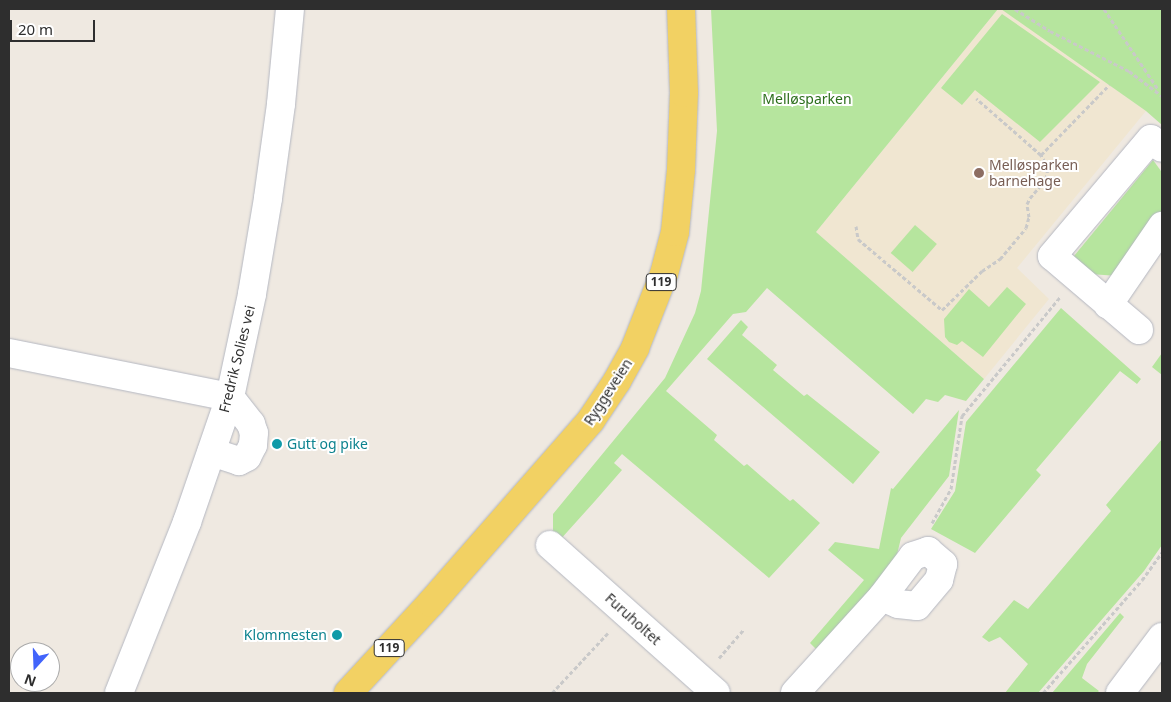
<!DOCTYPE html>
<html>
<head>
<meta charset="utf-8">
<style>
  body { margin:0 }
  #map { position:relative; width:1171px; height:702px; overflow:hidden; background:#efe9e1; font-family:"Noto Sans",sans-serif }
  div>[style] { position:absolute }
  [style*='--x'] { left:calc(var(--x)*1px); top:calc(var(--y)*1px); width:calc(var(--w)*1px); rotate:calc(var(--a)*1deg) }
  .education>* { inset:0; background:#f0e6d1 }
  .green>* { inset:0; background:#b6e59e; transform-origin:0 0 }
  .path>* { height:3px; margin-top:-1.5px; transform-origin:0; background:repeating-linear-gradient(90deg,#c9c9c9 0 4px,transparent 0 6.5px) }
  .roads { filter:drop-shadow(0 0 1px #b4b7c1) drop-shadow(0 0 1px #b4b7c1) }
  .minor>* { height:28px; margin:-14px; padding:0 14px; transform-origin:14px; border-radius:14px; background:#fff }
  .major>* { height:28px; margin:-14px; padding:0 14px; transform-origin:14px; border-radius:14px; background:#f2d163 }
  .dots>* { width:14px; height:14px; translate:-50% -50%; box-sizing:border-box; border:2px solid #fff; border-radius:50% }
  span { translate:-50% -50%; white-space:nowrap; text-align:center; line-height:1.15; -webkit-text-stroke:4px #fff; paint-order:stroke }
  .shield-label span { padding:1px 4px; background:#fff; border:1px solid; border-radius:4px; -webkit-text-stroke-width:0 }
  .shield-label { font-size:12px; color:#2e2e2e; font-weight:700 }
  .park-label { font-size:14px; color:#2c6e1b }
  .education-label { font-size:14px; color:#785e54 }
  .left { translate:0 -50%; text-align:left }
  .street-label { font-size:14px; color:#2e2e2e }
  .culture-label { font-size:14px; color:#0d838f }
  .right { translate:-100% -50%; text-align:right }
  .frame { position:absolute; inset:0; border:10px solid #2e2e2e; pointer-events:none }
  .north { position:absolute; left:10px; top:642px; width:50px; height:50px; box-sizing:border-box; background:#fff; border:1px solid #ababab; border-radius:50%; rotate:200deg; font-size:14px; font-weight:700; line-height:20px; text-align:center; color:#2e2e2e }
  .north::after { content:''; display:block; margin:auto; width:18px; height:22px; background:#4264fb; clip-path:polygon(50% 0,100% 100%,50% 72%,0 100%) }
  .scale { position:absolute; left:10px; top:20px; width:85px; height:22px; box-sizing:border-box; border:2px solid #2e2e2e; border-top:0; padding-left:6px; font-size:15px; line-height:18px; white-space:nowrap; color:#2e2e2e; -webkit-text-stroke:4px #fff; paint-order:stroke }
</style>
</head>
<body>
<div id="map">
  <div class="education">
    <i style="clip-path:polygon(998px 9px,1003px 9px,1146px 111px,1017px 268px,1049px 299px,984px 379px,816px 232px)"></i>
  </div>
  <div class="green">
    <i style="clip-path:polygon(711px 9px,998px 9px,816px 232px,984px 379px,966px 401px,945px 395px,938px 402px,926px 399px,913px 414px,767px 288px,746px 312px,733px 314px,666px 391px,717px 435px,714px 440px,744px 466px,747px 464px,790px 501px,793px 499px,820px 523px,769px 578px,622px 454px,614px 463px,622px 470px,595px 501px,559px 541px,553px 534px,553px 514px,665px 378px,695px 313px,701px 291px,717px 131px)"></i>
    <i style="clip-path:polygon(1001px 9px,1162px 9px,1162px 125px,1146px 111px)"></i>
    <i style="clip-path:polygon(1002px 14px,1100px 82px,1040px 142px,975px 90px,962px 105px,941px 88px)"></i>
    <i style="clip-path:polygon(1153px 160px,1161px 171px,1162px 218px,1118px 276px,1076px 273px,1074px 256px)"></i>
    <i style="left:915px;top:225px;width:29px;height:37px;rotate:41deg"></i>
    <i style="clip-path:polygon(1007px 287px,1026px 304px,983px 357px,962px 341px,957px 345px,949px 342px,945px 337px,944px 319px,969px 289px,989px 307px)"></i>
    <i style="clip-path:polygon(1061px 308px,1141px 379px,1137px 384px,1120px 371px,1036px 470px,1041px 475px,975px 553px,931px 529px,955px 491px,966px 422px)"></i>
    <i style="clip-path:polygon(741px 320px,748px 327px,742px 335px,777px 365px,773px 370px,804px 396px,807px 394px,880px 452px,853px 484px,707px 359px)"></i>
    <i style="clip-path:polygon(1162px 353px,1162px 375px,1152px 367px)"></i>
    <i style="clip-path:polygon(959px 410px,949px 476px,901px 538px,894px 567px,820px 653px,810px 643px,864px 580px,828px 550px,835px 542px,879px 549px,891px 488px,893px 489px)"></i>
    <i style="clip-path:polygon(1162px 439px,1162px 545px,1144px 571px,1038px 693px,1005px 693px,1028px 664px,1000px 637px,989px 642px,982px 637px,1014px 600px,1028px 609px,1111px 511px,1106px 505px)"></i>
    <i style="clip-path:polygon(1120px 613px,1124px 617px,1087px 664px,1082px 678px,1099px 691px,1097px 693px,1052px 693px)"></i>
  </div>
  <div class="path">
    <i style="--x:1015;--y:9;--w:41;--a:32.2"></i>
    <i style="--x:1050;--y:31;--w:89;--a:26.9"></i>
    <i style="--x:1129;--y:71;--w:41;--a:37.1"></i>
    <i style="--x:1104;--y:9;--w:97;--a:56"></i>
    <i style="--x:1041;--y:155;--w:98;--a:-45.8"></i>
    <i style="--x:856;--y:226;--w:13;--a:81"></i>
    <i style="--x:858;--y:239;--w:110;--a:40.2"></i>
    <i style="--x:942;--y:310;--w:56;--a:-44.3"></i>
    <i style="--x:982;--y:271;--w:22;--a:-34"></i>
    <i style="--x:1000;--y:259;--w:40;--a:-50"></i>
    <i style="--x:1026;--y:228;--w:11;--a:-75"></i>
    <i style="--x:1029;--y:217;--w:13;--a:-99"></i>
    <i style="--x:1027;--y:204;--w:7;--a:-63"></i>
    <i style="--x:1030;--y:198;--w:25;--a:-50"></i>
    <i style="--x:1046;--y:179;--w:11;--a:-80"></i>
    <i style="--x:1048;--y:168;--w:15;--a:-118"></i>
    <i style="--x:1041;--y:155;--w:86;--a:-138.8"></i>
    <i style="--x:932;--y:523;--w:39;--a:-61"></i>
    <i style="--x:951;--y:489;--w:74;--a:-81.4"></i>
    <i style="--x:962;--y:416;--w:154;--a:-50.5"></i>
    <i style="--x:719;--y:658;--w:38;--a:-49"></i>
    <i style="--x:552;--y:693;--w:82;--a:-47"></i>
    <i style="--x:1043;--y:693;--w:150;--a:-48.8"></i>
    <i style="--x:1142;--y:580;--w:34;--a:-54"></i>
  </div>
  <div class="roads">
    <div class="minor">
      <i style="--x:1108;--y:305;--w:96;--a:-55.6"></i>
      <i style="--x:1139;--y:330;--w:114;--a:-139.6"></i>
      <i style="--x:1052;--y:256;--w:153;--a:-49.8"></i>
      <i style="--x:1151;--y:139;--w:14;--a:39"></i>
      <i style="--x:9;--y:353;--w:225;--a:11.3"></i>
      <i style="--x:230;--y:397;--w:34;--a:52"></i>
      <i style="--x:251;--y:424;--w:9;--a:72"></i>
      <i style="--x:254;--y:433;--w:12;--a:95"></i>
      <i style="--x:253;--y:445;--w:13;--a:117"></i>
      <i style="--x:247;--y:457;--w:9;--a:153"></i>
      <i style="--x:239;--y:461;--w:29;--a:-162"></i>
      <i style="--x:550;--y:545;--w:222;--a:41.7"></i>
      <i style="--x:119;--y:693;--w:184;--a:-68.3"></i>
      <i style="--x:187;--y:522;--w:132;--a:-71"></i>
      <i style="--x:230;--y:397;--w:105;--a:-77.9"></i>
      <i style="--x:252;--y:294;--w:97;--a:-80.5"></i>
      <i style="--x:268;--y:198;--w:95;--a:-82.1"></i>
      <i style="--x:281;--y:104;--w:95;--a:-84.6"></i>
      <i style="--x:795;--y:693;--w:130;--a:-47.8"></i>
      <i style="--x:882;--y:597;--w:51;--a:-52.9"></i>
      <i style="--x:913;--y:556;--w:16;--a:-18"></i>
      <i style="--x:928;--y:551;--w:20;--a:41"></i>
      <i style="--x:943;--y:564;--w:16;--a:104"></i>
      <i style="--x:939;--y:580;--w:34;--a:130"></i>
      <i style="--x:917;--y:606;--w:19;--a:-174"></i>
      <i style="--x:898;--y:604;--w:17;--a:-156"></i>
      <i style="--x:1120;--y:693;--w:70;--a:-53.1"></i>
    </div>
    <div class="major">
      <i style="--x:348;--y:693;--w:122;--a:-47.3"></i>
      <i style="--x:431;--y:603;--w:243;--a:-48.8"></i>
      <i style="--x:591;--y:420;--w:47;--a:-56.3"></i>
      <i style="--x:617;--y:381;--w:38;--a:-61"></i>
      <i style="--x:635;--y:348;--w:79;--a:-68.6"></i>
      <i style="--x:664;--y:274;--w:43;--a:-75.3"></i>
      <i style="--x:675;--y:232;--w:62;--a:-84.5"></i>
      <i style="--x:681;--y:170;--w:77;--a:-87.8"></i>
      <i style="--x:684;--y:93;--w:84;--a:-92"></i>
    </div>
  </div>
  <div class="dots">
    <i style="left:979px;top:173px;background:#8d6e63"></i>
    <i style="left:277px;top:444px;background:#0f9aa8"></i>
    <i style="left:337px;top:635px;background:#0f9aa8"></i>
  </div>
  <div class="shield-label">
    <span style="left:661px;top:282px">119</span>
    <span style="left:389px;top:648px">119</span>
  </div>
  <div class="park-label">
    <span style="left:807px;top:99px">Melløsparken</span>
  </div>
  <div class="education-label">
    <span class="left" style="left:989px;top:173px">Melløsparken<br>barnehage</span>
  </div>
  <div class="street-label">
    <span style="left:237px;top:359px;rotate:-76deg">Fredrik Solies vei</span>
    <span style="left:608px;top:392px;rotate:-57deg">Ryggeveien</span>
    <span style="left:633px;top:619px;rotate:42deg">Furuholtet</span>
  </div>
  <div class="culture-label">
    <span class="left" style="left:287px;top:444px">Gutt og pike</span>
    <span class="right" style="left:327px;top:635px">Klommesten</span>
  </div>
  <div class="frame"></div>
  <div class="north">N</div>
  <div class="scale">20 m</div>
</div>
</body>
</html>
